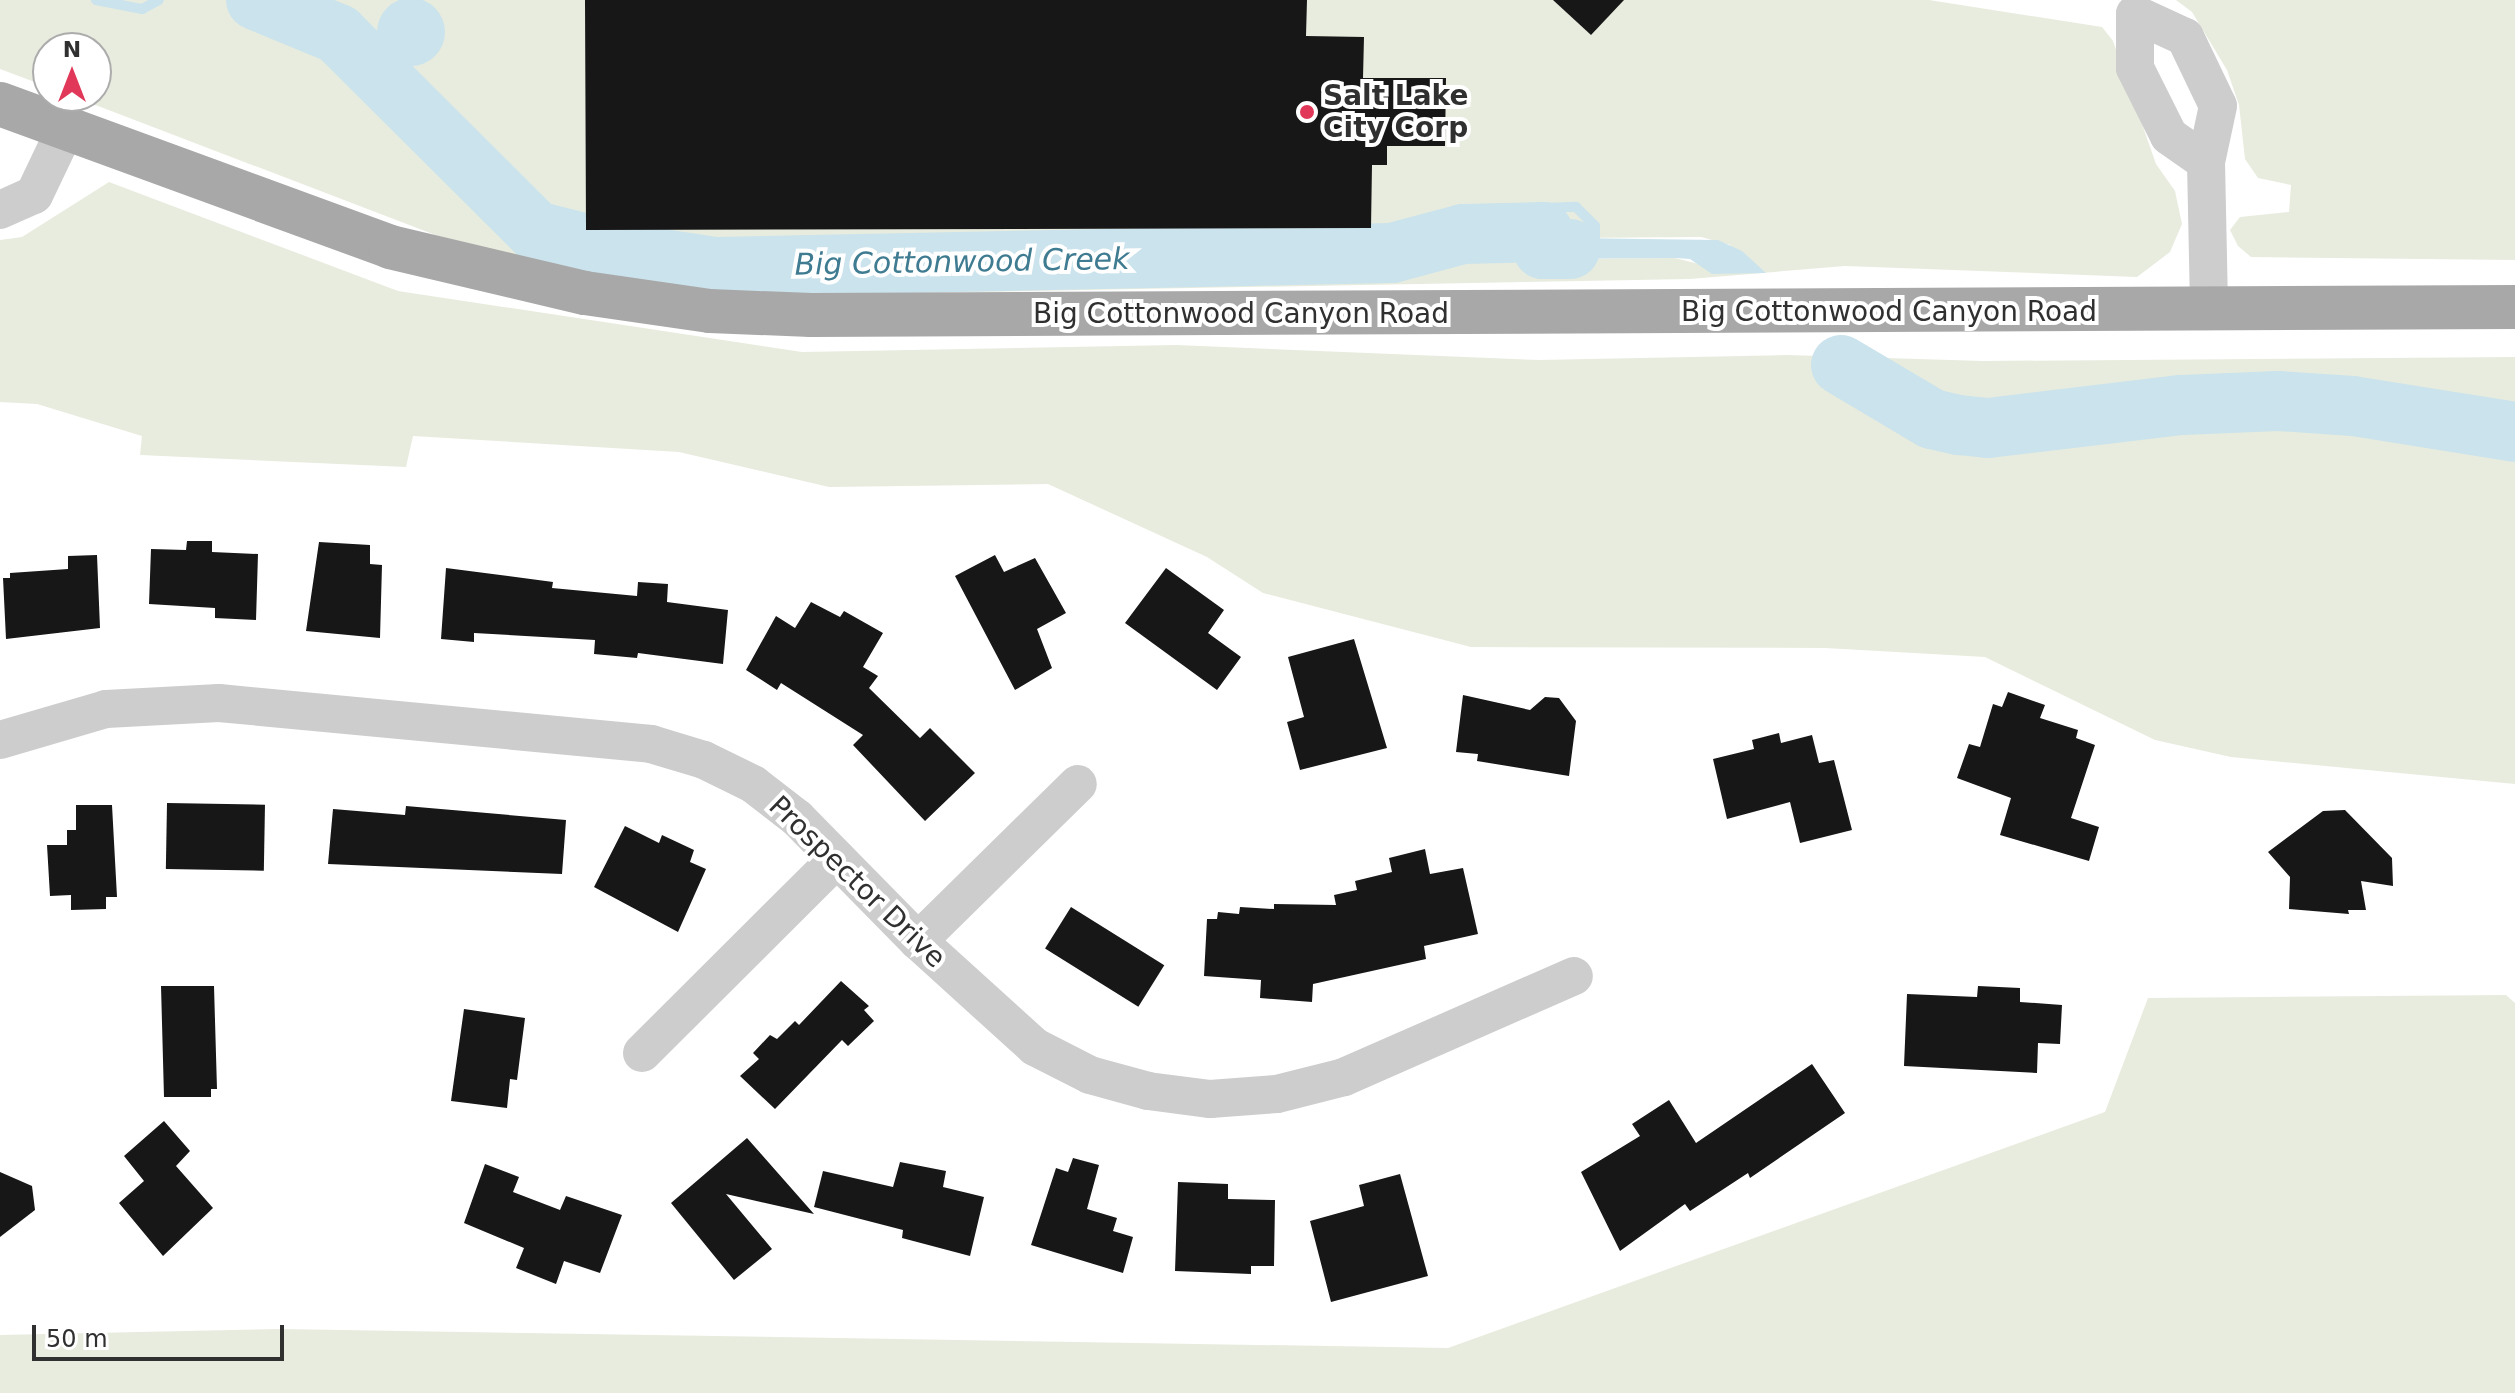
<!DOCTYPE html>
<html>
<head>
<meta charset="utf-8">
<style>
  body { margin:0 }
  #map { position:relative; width:2515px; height:1393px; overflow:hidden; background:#fff; font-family:"DejaVu Sans",sans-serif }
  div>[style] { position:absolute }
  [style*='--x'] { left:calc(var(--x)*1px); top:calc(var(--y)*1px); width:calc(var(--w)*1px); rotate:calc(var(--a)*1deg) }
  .green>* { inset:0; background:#e8ecde }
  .water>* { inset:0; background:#cbe3ec }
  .round { border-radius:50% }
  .stream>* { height:10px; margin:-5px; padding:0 5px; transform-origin:5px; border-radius:5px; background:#cbe3ec }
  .river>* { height:60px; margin:-30px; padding:0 30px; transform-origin:30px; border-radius:30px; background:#cbe3ec }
  .building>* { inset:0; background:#171717; transform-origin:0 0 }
  .minor>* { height:38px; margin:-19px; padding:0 19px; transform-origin:19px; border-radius:19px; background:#cdcdcd }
  .major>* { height:44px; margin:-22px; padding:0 22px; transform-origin:22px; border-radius:22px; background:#a8a8a8 }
  .dots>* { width:22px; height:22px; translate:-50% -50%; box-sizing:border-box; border:4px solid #fff; border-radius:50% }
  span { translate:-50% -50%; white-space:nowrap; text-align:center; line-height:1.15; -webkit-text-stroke:8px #fff; paint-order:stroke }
  .poi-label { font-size:28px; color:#303030; font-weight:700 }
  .left { translate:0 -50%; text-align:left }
  .street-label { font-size:28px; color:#303030 }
  .water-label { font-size:30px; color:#3f7b91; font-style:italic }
  .north { position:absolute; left:32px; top:32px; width:80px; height:80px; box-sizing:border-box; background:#fff; border:2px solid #acacac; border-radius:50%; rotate:0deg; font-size:22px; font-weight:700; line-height:32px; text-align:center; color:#303030 }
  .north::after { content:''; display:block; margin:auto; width:28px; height:36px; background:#e13859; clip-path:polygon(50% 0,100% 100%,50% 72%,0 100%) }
  .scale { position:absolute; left:32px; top:1325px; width:252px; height:36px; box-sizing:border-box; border:4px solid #303030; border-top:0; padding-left:10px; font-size:24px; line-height:28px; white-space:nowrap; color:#303030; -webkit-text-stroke:6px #fff; paint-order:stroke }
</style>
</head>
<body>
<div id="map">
  <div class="green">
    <i style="clip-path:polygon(evenodd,0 0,1929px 0,2102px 27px,2113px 41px,2156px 164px,2175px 191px,2182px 224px,2170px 252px,2137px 277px,1845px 266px,1690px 279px,866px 294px,580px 272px,438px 236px,72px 96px,96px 96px,96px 48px,48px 48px,48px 87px,0 69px,0 0,1503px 218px,1522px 226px,1568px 225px,1569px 238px,1701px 237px,1731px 245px,1703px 265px,1675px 258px,1504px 259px,1503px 218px)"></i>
    <i style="clip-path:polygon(2176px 0,2515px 0,2515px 260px,2251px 257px,2238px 246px,2230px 230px,2240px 217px,2289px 212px,2291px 185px,2258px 178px,2245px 159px,2239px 105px,2227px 70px,2192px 12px)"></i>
    <i style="clip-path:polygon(109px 182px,398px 291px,802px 352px,1176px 345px,1539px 360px,1787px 355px,1983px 361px,2515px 357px,2515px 784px,2231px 757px,2155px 740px,1985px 657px,1825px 648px,1471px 647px,1263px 593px,1207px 557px,1048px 484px,829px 487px,679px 452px,413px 436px,406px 467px,140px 455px,142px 436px,37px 404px,0 402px,0 240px,22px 237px)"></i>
    <i style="clip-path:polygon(2506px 995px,2515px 1003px,2515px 1393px,0 1393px,0 1335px,280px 1329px,1448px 1348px,2105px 1112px,2148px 998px)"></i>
  </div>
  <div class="water">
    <i class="round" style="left:377px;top:-2px;width:68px;height:68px"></i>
    <i style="clip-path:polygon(1503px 217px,1522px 217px,1522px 226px,1569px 225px,1570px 238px,1718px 240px,1742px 251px,1766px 273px,1712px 274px,1690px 259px,1676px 258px,1504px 259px)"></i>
  </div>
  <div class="stream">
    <i style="--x:96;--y:0;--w:47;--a:11.1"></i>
    <i style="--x:142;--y:9;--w:19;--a:-28"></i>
    <i style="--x:1542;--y:208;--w:34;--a:-2"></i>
    <i style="--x:1576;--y:207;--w:27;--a:45"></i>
    <i style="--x:1595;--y:226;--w:22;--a:90"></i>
    <i style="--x:1460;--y:234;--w:48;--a:-29.7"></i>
    <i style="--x:1502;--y:210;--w:40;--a:-2.9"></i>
    <i style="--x:1542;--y:208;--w:24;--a:88"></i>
    <i style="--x:1392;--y:253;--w:125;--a:-1.4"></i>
  </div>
  <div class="river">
    <i style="--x:256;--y:0;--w:89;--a:22.5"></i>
    <i style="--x:338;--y:34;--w:279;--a:44.9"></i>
    <i style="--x:536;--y:231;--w:90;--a:14.2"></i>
    <i style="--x:623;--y:253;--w:94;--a:8.6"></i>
    <i style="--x:716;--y:267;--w:533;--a:-1.18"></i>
    <i style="--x:1249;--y:256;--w:143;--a:-1.2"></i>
    <i style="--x:1392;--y:253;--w:73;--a:-15"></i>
    <i style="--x:1463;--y:234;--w:80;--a:-1.4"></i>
    <i style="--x:1543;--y:232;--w:17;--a:90"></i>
    <i style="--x:1543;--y:249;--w:27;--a:0"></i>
    <i style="--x:1841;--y:365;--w:106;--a:30.7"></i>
    <i style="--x:1932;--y:419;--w:28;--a:13"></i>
    <i style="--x:1959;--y:425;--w:29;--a:6"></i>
    <i style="--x:1988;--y:428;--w:195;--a:-6.8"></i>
    <i style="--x:2182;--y:405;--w:96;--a:-2.4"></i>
    <i style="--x:2278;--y:401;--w:75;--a:3.8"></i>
    <i style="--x:2353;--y:406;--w:164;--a:9.1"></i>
  </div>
  <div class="building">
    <i style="clip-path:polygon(585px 0,1307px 0,1306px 36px,1364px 37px,1363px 78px,1446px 78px,1445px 146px,1387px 146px,1387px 165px,1372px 165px,1371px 228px,586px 230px)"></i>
    <i style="clip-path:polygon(1553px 0,1624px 0,1591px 35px)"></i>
    <i style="clip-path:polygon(187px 541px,212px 541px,212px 552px,258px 554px,256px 620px,215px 618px,215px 608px,149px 604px,151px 549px,186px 550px)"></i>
    <i style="clip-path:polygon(319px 542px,370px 545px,370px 564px,382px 565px,380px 638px,306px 631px)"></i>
    <i style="clip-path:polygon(97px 555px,100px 628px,6px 639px,3px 578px,10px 578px,10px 573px,68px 569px,68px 556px)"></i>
    <i style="clip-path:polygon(995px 555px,1004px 572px,1035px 558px,1066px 613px,1037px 629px,1052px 668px,1015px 690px,955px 576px)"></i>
    <i style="clip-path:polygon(446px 568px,553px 582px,552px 588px,637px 596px,638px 582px,668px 584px,667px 602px,728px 610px,723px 664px,638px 653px,637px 658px,594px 654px,595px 640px,474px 633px,474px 642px,441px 639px)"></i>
    <i style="clip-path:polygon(1166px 568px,1224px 610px,1208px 633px,1241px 657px,1217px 690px,1125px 623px)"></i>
    <i style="clip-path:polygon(811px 602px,840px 617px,844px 611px,883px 633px,863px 667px,878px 676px,869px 688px,920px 738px,930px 728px,975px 773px,925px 821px,853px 745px,863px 735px,781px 683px,777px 690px,746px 670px,776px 616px,795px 628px)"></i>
    <i style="clip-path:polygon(1354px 639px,1387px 748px,1300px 770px,1287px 722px,1304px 717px,1288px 657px)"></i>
    <i style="clip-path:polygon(2008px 692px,2045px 705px,2040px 718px,2078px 730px,2076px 738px,2095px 745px,2071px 818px,2099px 827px,2089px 861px,2000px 835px,2011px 798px,1957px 778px,1969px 744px,1980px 747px,1993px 704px,2002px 707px)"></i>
    <i style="clip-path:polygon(1463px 695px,1530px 710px,1545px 697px,1559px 698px,1576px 721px,1569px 776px,1477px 761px,1478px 754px,1456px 752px)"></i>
    <i style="clip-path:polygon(1779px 733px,1781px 743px,1812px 735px,1819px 763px,1834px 760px,1852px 830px,1800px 843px,1790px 802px,1727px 819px,1713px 759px,1754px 749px,1752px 740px)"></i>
    <i style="left:167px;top:803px;width:98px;height:66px;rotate:1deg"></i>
    <i style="clip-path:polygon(76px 805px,112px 805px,117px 897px,106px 897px,106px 909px,71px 910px,71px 895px,50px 896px,47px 845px,67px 845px,67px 830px,76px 830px)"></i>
    <i style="clip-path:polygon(406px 806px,566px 820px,562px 874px,328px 864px,333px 809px,405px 815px)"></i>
    <i style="clip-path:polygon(2345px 810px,2392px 858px,2393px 886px,2361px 881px,2366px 910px,2348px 910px,2349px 914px,2289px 909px,2290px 877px,2268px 852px,2323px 811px)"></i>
    <i style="clip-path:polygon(625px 826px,659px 843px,662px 835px,694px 850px,690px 862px,706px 869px,678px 932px,594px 887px)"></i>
    <i style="clip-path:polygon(1425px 849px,1430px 874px,1463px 868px,1478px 934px,1424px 946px,1426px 959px,1313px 984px,1312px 1002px,1260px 998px,1261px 980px,1204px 976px,1207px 919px,1217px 919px,1218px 912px,1239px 914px,1240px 907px,1274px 909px,1274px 904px,1336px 905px,1334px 895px,1357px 890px,1355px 881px,1392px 872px,1389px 858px)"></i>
    <i style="left:1071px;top:907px;width:110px;height:49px;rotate:32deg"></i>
    <i style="clip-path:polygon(841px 981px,869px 1006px,864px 1010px,874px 1021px,848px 1046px,842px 1040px,775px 1109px,740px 1076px,759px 1059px,753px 1053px,770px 1035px,777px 1039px,795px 1021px,799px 1025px)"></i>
    <i style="clip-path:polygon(161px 986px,214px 986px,217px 1089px,211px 1089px,211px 1097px,164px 1097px)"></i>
    <i style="clip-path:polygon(1978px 986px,2020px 988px,2020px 1002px,2062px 1005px,2060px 1044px,2038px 1043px,2037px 1073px,1904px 1066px,1907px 994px,1977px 997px)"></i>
    <i style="clip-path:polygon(464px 1009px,525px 1018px,517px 1080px,510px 1079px,507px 1108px,451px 1101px)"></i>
    <i style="clip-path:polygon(1812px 1064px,1845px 1113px,1750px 1178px,1748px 1173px,1690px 1211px,1685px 1204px,1620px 1251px,1581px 1172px,1640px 1136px,1632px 1124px,1669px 1100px,1696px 1143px)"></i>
    <i style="clip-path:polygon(164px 1121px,190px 1151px,176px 1166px,213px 1208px,163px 1256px,119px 1203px,144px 1181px,124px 1156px)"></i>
    <i style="clip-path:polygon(747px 1138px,814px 1214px,726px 1194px,772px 1249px,734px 1280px,671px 1203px)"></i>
    <i style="clip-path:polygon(1073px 1158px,1099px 1165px,1087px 1209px,1117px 1218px,1113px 1231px,1133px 1237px,1123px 1273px,1031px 1245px,1056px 1168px,1068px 1172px)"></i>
    <i style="clip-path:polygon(900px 1162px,946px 1171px,943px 1187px,984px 1197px,970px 1256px,902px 1238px,903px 1230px,814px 1207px,823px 1171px,893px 1187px)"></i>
    <i style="clip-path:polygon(485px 1164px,519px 1177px,513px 1192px,560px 1210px,566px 1196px,622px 1215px,600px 1273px,564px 1261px,556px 1284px,516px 1268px,524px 1248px,464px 1223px)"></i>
    <i style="clip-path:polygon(0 1172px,32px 1186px,35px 1210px,0 1237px)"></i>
    <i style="clip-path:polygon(1400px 1174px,1428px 1276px,1331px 1302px,1310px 1221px,1364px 1206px,1359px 1185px)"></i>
    <i style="clip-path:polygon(1178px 1182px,1228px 1184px,1228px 1199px,1275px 1200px,1274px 1266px,1251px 1266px,1251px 1274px,1175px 1271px)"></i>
  </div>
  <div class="minor">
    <i style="--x:2206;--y:162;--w:45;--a:-144.9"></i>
    <i style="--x:2169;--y:136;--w:76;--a:-116.6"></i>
    <i style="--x:2135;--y:68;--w:54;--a:-90"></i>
    <i style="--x:2135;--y:14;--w:55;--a:24.7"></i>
    <i style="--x:2185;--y:37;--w:76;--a:64.4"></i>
    <i style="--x:2218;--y:106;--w:57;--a:102.1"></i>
    <i style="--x:2206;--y:162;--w:149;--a:88.8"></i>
    <i style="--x:0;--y:210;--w:37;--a:-24"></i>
    <i style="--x:34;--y:195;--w:72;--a:-64.5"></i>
    <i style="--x:0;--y:740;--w:110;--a:-16.3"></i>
    <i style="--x:106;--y:709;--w:113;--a:-3"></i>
    <i style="--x:219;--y:703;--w:434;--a:5.4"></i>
    <i style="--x:651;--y:744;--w:55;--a:16.8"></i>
    <i style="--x:704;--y:760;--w:55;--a:26.1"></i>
    <i style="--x:753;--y:784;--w:56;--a:37.7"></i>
    <i style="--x:797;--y:818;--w:173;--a:45.5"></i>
    <i style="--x:918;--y:941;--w:158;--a:42.2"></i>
    <i style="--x:1035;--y:1047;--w:62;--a:27"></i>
    <i style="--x:1090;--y:1075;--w:60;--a:15.4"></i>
    <i style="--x:1148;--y:1091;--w:63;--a:7.4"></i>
    <i style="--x:1210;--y:1099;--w:67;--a:-4.3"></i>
    <i style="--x:1277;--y:1094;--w:69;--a:-14.2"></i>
    <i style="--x:1344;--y:1077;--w:251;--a:-23.7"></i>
    <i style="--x:918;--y:941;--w:224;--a:-44.5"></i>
    <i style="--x:642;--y:1053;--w:275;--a:-44.9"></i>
  </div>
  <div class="major">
    <i style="--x:0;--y:104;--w:415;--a:20.1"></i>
    <i style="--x:390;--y:247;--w:200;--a:13.3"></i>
    <i style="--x:585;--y:293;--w:126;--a:8.2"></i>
    <i style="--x:710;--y:311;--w:101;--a:2.3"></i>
    <i style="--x:811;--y:315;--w:1704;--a:-0.27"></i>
  </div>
  <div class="dots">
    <i style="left:1307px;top:112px;background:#e13859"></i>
  </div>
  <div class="poi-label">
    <span class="left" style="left:1323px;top:112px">Salt Lake<br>City Corp</span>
  </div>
  <div class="street-label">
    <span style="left:1889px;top:312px">Big Cottonwood Canyon Road</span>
    <span style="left:1241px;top:314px">Big Cottonwood Canyon Road</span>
    <span style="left:857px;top:882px;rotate:44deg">Prospector Drive</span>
  </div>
  <div class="water-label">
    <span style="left:962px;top:262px;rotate:-1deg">Big Cottonwood Creek</span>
  </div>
  <div class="north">N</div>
  <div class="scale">50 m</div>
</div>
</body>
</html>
